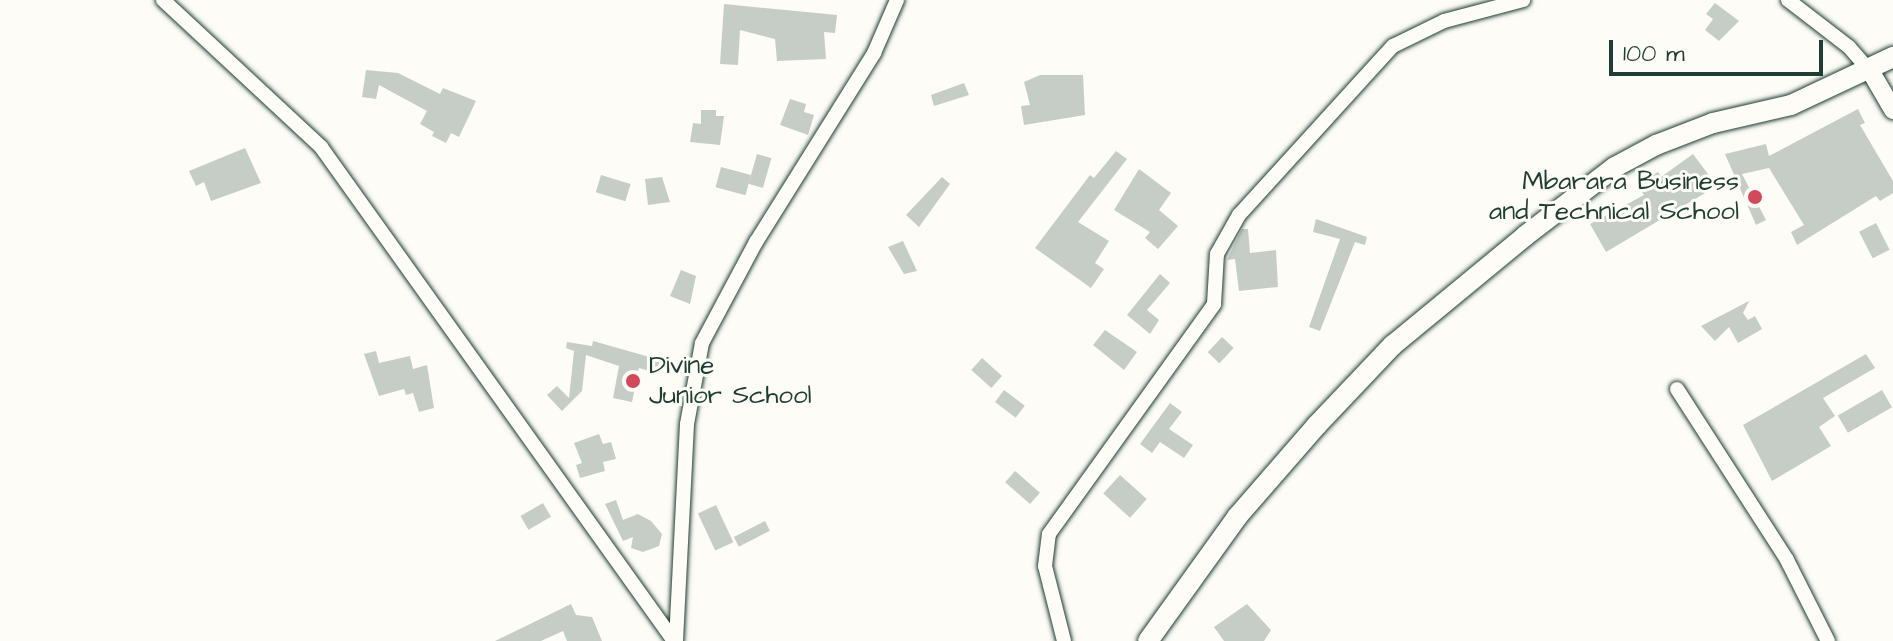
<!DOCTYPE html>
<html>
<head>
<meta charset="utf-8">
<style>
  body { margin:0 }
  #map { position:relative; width:1893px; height:641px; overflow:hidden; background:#fdfcf7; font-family:"Architects Daughter",sans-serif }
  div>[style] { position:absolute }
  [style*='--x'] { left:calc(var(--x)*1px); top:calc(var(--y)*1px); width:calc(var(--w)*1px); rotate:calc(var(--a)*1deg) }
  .building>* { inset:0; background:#c6cdc7; transform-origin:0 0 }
  .roads { filter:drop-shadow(0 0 2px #1f3d34) drop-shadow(0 0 2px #1f3d34) }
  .minor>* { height:14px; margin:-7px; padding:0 7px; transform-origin:7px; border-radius:7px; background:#fdfcf7 }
  .tertiary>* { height:18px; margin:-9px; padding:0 9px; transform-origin:9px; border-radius:9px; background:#fdfcf7 }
  .secondary>* { height:20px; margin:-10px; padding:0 10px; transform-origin:10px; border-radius:10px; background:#fdfcf7 }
  .dots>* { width:22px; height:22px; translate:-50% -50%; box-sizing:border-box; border:4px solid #fdfcf7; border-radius:50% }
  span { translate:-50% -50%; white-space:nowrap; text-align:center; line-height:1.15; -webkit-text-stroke:6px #fdfcf7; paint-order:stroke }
  .poi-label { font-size:26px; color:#1f3d34 }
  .right { translate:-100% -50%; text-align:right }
  .left { translate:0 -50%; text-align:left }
  .scale { position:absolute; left:1609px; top:40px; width:214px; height:36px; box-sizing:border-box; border:4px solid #1f3d34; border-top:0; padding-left:10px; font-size:24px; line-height:28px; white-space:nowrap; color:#1f3d34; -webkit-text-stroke:6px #fdfcf7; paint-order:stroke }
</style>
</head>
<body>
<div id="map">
  <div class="building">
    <i style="clip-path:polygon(1715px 3px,1739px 21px,1719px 41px,1705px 30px,1713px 19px,1706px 14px)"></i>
    <i style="clip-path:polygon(724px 4px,837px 15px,835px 33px,824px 32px,826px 59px,777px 61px,775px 39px,740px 30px,738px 65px,720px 64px)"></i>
    <i style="clip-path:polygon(366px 70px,398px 73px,440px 94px,443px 88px,476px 101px,459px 137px,451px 133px,446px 143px,432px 136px,434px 132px,420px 124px,427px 111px,379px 85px,376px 99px,362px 97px)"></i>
    <i style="clip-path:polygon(1040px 75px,1083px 75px,1085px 115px,1024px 125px,1021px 106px,1030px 105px,1024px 82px)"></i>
    <i style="clip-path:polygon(964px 83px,969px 95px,934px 106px,931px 95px)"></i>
    <i style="clip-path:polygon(790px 99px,806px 104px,804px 112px,814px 115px,808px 135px,780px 125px)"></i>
    <i style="clip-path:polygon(1858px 109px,1865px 123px,1860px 125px,1893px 181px,1893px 193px,1880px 201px,1876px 196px,1797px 245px,1791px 232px,1804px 225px,1769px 168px,1742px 174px,1766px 220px,1756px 225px,1725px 154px,1766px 144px,1769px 156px)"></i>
    <i style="clip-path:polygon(701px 110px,716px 110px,716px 116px,724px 116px,720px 145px,690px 142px,693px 123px,701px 124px)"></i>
    <i style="clip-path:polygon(245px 148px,261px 183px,211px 201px,204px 182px,196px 186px,189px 171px)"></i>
    <i style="clip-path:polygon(1116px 151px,1127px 159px,1078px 222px,1109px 241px,1095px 263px,1104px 269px,1091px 288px,1035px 248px,1090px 175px,1094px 178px)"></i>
    <i style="left:757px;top:154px;width:15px;height:31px;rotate:16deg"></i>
    <i style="clip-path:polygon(1693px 154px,1717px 186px,1606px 252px,1590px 224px,1644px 195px,1637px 184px,1658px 172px,1661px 177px)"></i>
    <i style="left:721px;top:167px;width:31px;height:21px;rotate:15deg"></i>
    <i style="clip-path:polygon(1139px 169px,1171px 193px,1159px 210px,1178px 226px,1158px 249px,1145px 238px,1150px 232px,1114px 210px)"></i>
    <i style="left:601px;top:175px;width:31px;height:18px;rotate:17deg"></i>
    <i style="clip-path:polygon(662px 177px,670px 202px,648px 205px,645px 179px)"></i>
    <i style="clip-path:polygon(942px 177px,950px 184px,919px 227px,906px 215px)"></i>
    <i style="clip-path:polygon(1316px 219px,1367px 237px,1365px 245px,1355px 242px,1320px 331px,1309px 327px,1340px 239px,1313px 232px)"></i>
    <i style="left:1876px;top:223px;width:30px;height:19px;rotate:63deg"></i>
    <i style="clip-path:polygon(1242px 229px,1248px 229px,1250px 253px,1276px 250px,1278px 287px,1239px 291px,1235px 259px,1227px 260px)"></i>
    <i style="clip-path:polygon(903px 241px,917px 271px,904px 274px,888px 247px)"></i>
    <i style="clip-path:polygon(681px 270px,696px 276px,690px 304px,670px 296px)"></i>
    <i style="clip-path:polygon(1160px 274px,1170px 283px,1147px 310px,1159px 320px,1150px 334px,1127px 315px)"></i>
    <i style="clip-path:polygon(1749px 301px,1743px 313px,1748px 320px,1755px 316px,1762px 329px,1738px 343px,1729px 327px,1715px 341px,1701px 326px)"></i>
    <i style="clip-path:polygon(1105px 330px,1137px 352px,1124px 370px,1093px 345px)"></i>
    <i style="left:1222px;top:337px;width:16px;height:21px;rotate:43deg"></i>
    <i style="clip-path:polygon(593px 341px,660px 360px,656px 373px,639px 368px,632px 402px,613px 398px,619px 366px,586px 355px,582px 391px,562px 411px,547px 395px,557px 386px,569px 398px,574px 351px,566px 348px,567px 342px,592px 346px)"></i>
    <i style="clip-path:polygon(376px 351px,379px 363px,410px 356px,413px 369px,427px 365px,434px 408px,419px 412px,413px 393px,406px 395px,404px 389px,379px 396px,364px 354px)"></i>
    <i style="clip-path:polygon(1866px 354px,1875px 368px,1823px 398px,1835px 416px,1819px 427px,1831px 446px,1772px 481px,1743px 425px)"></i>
    <i style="left:982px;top:358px;width:27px;height:16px;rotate:42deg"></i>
    <i style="left:1004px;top:390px;width:26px;height:15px;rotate:37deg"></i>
    <i style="left:1882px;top:390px;width:20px;height:51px;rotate:60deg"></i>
    <i style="clip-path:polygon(1170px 403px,1182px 412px,1169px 429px,1193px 445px,1184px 458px,1160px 442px,1152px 453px,1140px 444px)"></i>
    <i style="clip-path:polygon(599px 434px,603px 444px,611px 442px,616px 459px,603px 462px,605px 471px,580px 478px,576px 465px,582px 463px,574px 443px)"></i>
    <i style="left:1015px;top:471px;width:33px;height:15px;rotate:41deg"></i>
    <i style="left:1120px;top:475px;width:36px;height:25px;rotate:42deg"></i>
    <i style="clip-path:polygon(616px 500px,623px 520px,638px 514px,651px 521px,662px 534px,659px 546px,643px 552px,631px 548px,633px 537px,623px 541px,605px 504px)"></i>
    <i style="left:543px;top:503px;width:16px;height:26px;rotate:60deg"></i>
    <i style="left:716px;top:505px;width:41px;height:20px;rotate:65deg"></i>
    <i style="left:765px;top:521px;width:11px;height:35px;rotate:63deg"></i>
    <i style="clip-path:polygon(571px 604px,576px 615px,592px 617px,602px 641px,567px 641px,563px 631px,541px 641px,495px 641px)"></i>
    <i style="clip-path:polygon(1247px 604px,1271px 630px,1264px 641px,1224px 641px,1214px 627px)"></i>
  </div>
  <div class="roads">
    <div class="minor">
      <i style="--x:163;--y:0;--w:216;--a:42.9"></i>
      <i style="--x:321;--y:147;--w:607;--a:54.45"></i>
      <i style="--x:1788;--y:0;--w:77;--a:37.6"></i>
      <i style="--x:1849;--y:47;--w:33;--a:49"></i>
      <i style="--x:1677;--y:389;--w:203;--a:57.2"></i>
      <i style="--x:1787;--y:560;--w:91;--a:63.2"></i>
      <i style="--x:676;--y:641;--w:217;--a:-87.1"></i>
      <i style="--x:687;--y:424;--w:82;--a:-79.5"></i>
      <i style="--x:702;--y:343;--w:115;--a:-61.9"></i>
      <i style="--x:756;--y:242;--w:223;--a:-58"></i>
      <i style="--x:874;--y:53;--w:58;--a:-66.5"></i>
      <i style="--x:1064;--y:641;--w:77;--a:-104.2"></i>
      <i style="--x:1045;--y:566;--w:32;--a:-83"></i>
      <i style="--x:1049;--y:534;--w:283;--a:-54.3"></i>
      <i style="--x:1214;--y:304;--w:50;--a:-86.6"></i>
      <i style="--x:1217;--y:254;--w:45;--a:-60.6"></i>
      <i style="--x:1239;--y:215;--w:229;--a:-47.7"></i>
      <i style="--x:1393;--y:46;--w:57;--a:-26.1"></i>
      <i style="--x:1444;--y:21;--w:82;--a:-14.9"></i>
    </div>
    <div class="tertiary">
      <i style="--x:1871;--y:72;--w:44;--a:59.9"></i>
    </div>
    <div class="secondary">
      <i style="--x:1148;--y:641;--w:153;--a:-54.3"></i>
      <i style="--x:1237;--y:517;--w:122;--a:-49"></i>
      <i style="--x:1317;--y:425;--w:110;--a:-46.5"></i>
      <i style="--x:1393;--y:345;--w:171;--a:-39.5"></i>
      <i style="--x:1525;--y:236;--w:113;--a:-37.5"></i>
      <i style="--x:1615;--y:167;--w:47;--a:-28.2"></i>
      <i style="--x:1656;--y:145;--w:61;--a:-21.1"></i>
      <i style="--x:1713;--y:123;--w:80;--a:-13"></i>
      <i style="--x:1791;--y:105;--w:113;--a:-25.2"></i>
    </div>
  </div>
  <div class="dots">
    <i style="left:1755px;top:197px;background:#d1495b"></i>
    <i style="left:633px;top:381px;background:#d1495b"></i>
  </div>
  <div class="poi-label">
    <span class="right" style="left:1739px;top:197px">Mbarara Business<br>and Technical School</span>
    <span class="left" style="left:649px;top:381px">Divine<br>Junior School</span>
  </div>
  <div class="scale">100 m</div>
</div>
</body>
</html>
